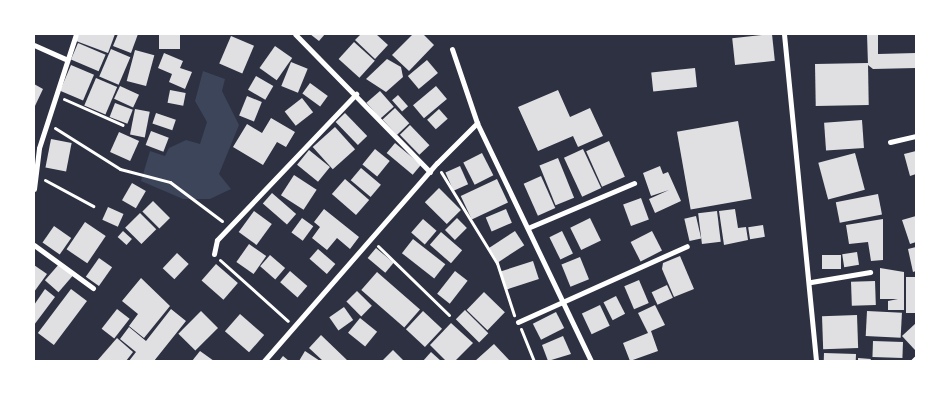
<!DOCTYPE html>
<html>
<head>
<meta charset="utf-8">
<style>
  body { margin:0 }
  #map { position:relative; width:950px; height:395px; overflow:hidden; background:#2d3142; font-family:"Space Grotesk",sans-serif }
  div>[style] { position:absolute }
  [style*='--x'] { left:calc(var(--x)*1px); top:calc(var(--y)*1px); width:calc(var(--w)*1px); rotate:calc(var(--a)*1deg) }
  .green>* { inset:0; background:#3c4559 }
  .building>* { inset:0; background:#e0e0e3; transform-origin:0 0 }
  .path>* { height:3px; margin:-1.5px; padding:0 1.5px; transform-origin:1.5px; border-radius:1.5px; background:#fff }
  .minor>* { height:5px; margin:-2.5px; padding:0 2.5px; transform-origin:2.5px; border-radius:2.5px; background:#fff }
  span { translate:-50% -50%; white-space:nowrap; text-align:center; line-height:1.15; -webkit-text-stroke:5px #fff; paint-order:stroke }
  .frame { position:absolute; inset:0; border:35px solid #fff; pointer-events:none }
</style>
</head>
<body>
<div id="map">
  <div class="green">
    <i style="clip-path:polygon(203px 71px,225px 79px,222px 91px,239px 125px,219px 174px,231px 189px,210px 199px,183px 199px,141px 181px,150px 151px,165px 156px,169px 148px,186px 140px,200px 144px,207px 122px,195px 101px)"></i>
  </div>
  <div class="building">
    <i style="clip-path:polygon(79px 34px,115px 34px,108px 53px,76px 41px)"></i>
    <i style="clip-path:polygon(118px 34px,138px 34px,131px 53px,113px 46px)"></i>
    <i style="left:159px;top:34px;width:21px;height:15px"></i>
    <i style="clip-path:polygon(310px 34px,325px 34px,319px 41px)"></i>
    <i style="clip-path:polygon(361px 34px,376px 34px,388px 45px,375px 59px,355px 40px)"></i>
    <i style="clip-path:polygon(413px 34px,423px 34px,434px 45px,409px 71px,392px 55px)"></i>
    <i style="left:772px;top:34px;width:27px;height:40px;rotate:84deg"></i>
    <i style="clip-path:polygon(867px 34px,878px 34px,878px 54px,916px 53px,916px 68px,873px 69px,868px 65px)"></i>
    <i style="left:231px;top:36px;width:25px;height:30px;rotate:23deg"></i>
    <i style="left:354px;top:42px;width:28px;height:23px;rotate:42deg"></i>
    <i style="left:78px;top:43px;width:30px;height:18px;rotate:23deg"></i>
    <i style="left:275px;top:46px;width:21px;height:27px;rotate:35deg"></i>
    <i style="left:111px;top:49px;width:21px;height:30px;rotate:23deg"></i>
    <i style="left:135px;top:50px;width:20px;height:32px;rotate:15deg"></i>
    <i style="clip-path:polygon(164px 53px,183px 61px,180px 68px,192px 72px,185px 89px,169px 82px,172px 74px,158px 68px)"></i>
    <i style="clip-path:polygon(387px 59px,401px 67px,403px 77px,386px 92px,366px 79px)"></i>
    <i style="left:427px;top:60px;width:17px;height:25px;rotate:50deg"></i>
    <i style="left:291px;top:62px;width:18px;height:26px;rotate:22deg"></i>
    <i style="left:868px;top:63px;width:42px;height:53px;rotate:89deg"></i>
    <i style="left:71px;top:65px;width:25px;height:28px;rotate:23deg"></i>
    <i style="left:695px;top:68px;width:19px;height:44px;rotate:84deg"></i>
    <i style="left:256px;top:76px;width:20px;height:16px;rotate:30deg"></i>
    <i style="left:96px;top:78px;width:23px;height:30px;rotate:23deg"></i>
    <i style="left:310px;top:83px;width:22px;height:13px;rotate:36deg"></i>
    <i style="clip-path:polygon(34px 84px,43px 89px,34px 108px)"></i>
    <i style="left:120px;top:86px;width:21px;height:14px;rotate:25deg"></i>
    <i style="left:436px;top:86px;width:17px;height:30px;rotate:50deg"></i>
    <i style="left:170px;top:90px;width:16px;height:13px;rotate:11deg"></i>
    <i style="clip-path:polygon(558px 90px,570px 117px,590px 108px,603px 136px,578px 147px,573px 136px,538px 151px,518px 107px)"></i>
    <i style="left:380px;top:91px;width:21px;height:18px;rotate:49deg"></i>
    <i style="left:398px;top:95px;width:15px;height:8px;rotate:48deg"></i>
    <i style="left:247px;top:96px;width:16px;height:21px;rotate:22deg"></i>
    <i style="left:302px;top:98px;width:18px;height:22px;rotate:52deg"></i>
    <i style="left:115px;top:103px;width:19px;height:15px;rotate:21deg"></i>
    <i style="left:395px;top:108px;width:21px;height:17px;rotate:47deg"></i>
    <i style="left:135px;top:109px;width:15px;height:26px;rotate:11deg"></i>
    <i style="left:439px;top:109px;width:13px;height:16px;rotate:48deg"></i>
    <i style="left:156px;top:113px;width:21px;height:11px;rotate:19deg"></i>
    <i style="left:345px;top:113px;width:32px;height:13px;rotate:46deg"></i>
    <i style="clip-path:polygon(271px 118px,295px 132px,286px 147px,277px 142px,263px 165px,233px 147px,247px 124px,262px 133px)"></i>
    <i style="left:862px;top:120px;width:28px;height:38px;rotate:86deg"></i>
    <i style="left:738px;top:121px;width:79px;height:62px;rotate:80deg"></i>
    <i style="left:410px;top:125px;width:28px;height:14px;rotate:46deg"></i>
    <i style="left:335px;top:127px;width:30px;height:30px;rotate:48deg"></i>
    <i style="left:151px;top:131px;width:19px;height:15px;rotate:21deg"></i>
    <i style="left:119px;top:132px;width:22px;height:22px;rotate:24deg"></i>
    <i style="left:51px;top:139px;width:21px;height:29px;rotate:11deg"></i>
    <i style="left:609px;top:141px;width:39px;height:25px;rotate:66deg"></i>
    <i style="left:395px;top:143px;width:34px;height:13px;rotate:40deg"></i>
    <i style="left:375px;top:149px;width:19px;height:20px;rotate:39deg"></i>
    <i style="left:583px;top:149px;width:43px;height:21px;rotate:65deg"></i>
    <i style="left:309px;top:150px;width:27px;height:19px;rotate:39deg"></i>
    <i style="clip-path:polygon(916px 151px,916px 174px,910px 176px,904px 154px)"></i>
    <i style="left:482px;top:153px;width:25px;height:21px;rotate:63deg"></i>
    <i style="left:855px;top:153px;width:38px;height:38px;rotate:75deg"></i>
    <i style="left:558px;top:158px;width:43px;height:20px;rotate:68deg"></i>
    <i style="left:460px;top:166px;width:20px;height:16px;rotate:66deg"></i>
    <i style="clip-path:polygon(660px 166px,663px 174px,668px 172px,681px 201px,655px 213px,649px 199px,669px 190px,651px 196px,643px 173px)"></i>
    <i style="left:361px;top:168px;width:26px;height:16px;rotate:40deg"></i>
    <i style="left:294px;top:175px;width:27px;height:24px;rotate:33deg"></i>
    <i style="left:541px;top:176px;width:35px;height:19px;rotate:66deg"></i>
    <i style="left:345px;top:179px;width:32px;height:20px;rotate:41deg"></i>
    <i style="left:497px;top:179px;width:26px;height:40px;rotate:65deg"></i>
    <i style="left:132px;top:183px;width:16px;height:20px;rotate:30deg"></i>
    <i style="left:439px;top:188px;width:31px;height:20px;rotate:45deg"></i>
    <i style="left:272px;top:193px;width:32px;height:14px;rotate:41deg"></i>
    <i style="left:878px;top:194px;width:21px;height:43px;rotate:79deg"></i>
    <i style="left:641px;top:198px;width:23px;height:19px;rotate:70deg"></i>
    <i style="left:153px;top:201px;width:24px;height:15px;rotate:45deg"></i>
    <i style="left:108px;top:207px;width:17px;height:14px;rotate:24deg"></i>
    <i style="clip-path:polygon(324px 209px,359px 237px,350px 249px,337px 238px,327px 250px,312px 238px,320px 227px,314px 222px)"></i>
    <i style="left:506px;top:209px;width:15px;height:22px;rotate:67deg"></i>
    <i style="clip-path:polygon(735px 209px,738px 228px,746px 227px,748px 240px,724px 245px,719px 211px)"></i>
    <i style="left:254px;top:211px;width:22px;height:26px;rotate:36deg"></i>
    <i style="left:717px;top:211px;width:31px;height:19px;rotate:83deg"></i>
    <i style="left:140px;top:213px;width:23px;height:21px;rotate:45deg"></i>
    <i style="left:696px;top:216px;width:23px;height:12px;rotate:77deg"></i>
    <i style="clip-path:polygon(916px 216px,916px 242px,910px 244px,902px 220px)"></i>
    <i style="left:302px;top:218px;width:14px;height:18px;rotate:36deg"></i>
    <i style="left:457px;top:218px;width:14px;height:17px;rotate:45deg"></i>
    <i style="left:590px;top:218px;width:25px;height:22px;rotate:64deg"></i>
    <i style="left:423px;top:219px;width:18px;height:18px;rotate:41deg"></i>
    <i style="clip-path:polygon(883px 219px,883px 260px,871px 261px,868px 242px,849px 244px,846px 225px)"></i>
    <i style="left:85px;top:222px;width:25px;height:33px;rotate:34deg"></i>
    <i style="left:763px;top:225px;width:12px;height:15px;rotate:81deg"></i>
    <i style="left:54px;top:226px;width:21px;height:20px;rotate:35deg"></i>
    <i style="left:123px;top:231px;width:12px;height:8px;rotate:42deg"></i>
    <i style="left:515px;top:231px;width:17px;height:31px;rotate:57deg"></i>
    <i style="left:562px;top:231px;width:25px;height:14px;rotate:64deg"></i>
    <i style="left:652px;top:231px;width:22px;height:24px;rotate:63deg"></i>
    <i style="left:441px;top:232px;width:28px;height:17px;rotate:41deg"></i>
    <i style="left:413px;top:239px;width:41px;height:18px;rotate:38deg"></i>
    <i style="left:249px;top:244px;width:21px;height:22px;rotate:35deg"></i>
    <i style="clip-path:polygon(916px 247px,916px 271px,913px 272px,908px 249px)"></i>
    <i style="left:376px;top:248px;width:23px;height:13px;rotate:40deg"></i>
    <i style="left:318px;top:249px;width:23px;height:13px;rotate:41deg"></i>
    <i style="left:857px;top:252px;width:13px;height:15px;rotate:81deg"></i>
    <i style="left:177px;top:253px;width:16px;height:21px;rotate:43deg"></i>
    <i style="left:270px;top:255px;width:20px;height:15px;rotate:41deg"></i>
    <i style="left:841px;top:255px;width:14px;height:19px;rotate:90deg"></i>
    <i style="clip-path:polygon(680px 256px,694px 289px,674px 297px,662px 269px,663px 263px)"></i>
    <i style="left:580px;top:257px;width:24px;height:20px;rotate:68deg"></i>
    <i style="left:99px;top:258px;width:16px;height:23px;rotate:35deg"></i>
    <i style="left:533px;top:261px;width:19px;height:35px;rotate:72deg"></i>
    <i style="left:60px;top:263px;width:18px;height:23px;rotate:41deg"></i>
    <i style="left:216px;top:264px;width:29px;height:22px;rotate:41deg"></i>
    <i style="clip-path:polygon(34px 265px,47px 274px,34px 292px)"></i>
    <i style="clip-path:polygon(880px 268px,904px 272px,904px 310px,888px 310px,888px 301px,898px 299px,880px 299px)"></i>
    <i style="left:290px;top:271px;width:23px;height:15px;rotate:41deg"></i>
    <i style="left:455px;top:271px;width:16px;height:29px;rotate:38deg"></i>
    <i style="left:377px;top:272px;width:57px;height:24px;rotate:41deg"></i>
    <i style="left:906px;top:277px;width:10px;height:36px"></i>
    <i style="clip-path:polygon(141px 278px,170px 306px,144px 338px,129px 326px,138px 314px,122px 301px)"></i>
    <i style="left:639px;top:280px;width:25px;height:16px;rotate:67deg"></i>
    <i style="left:875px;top:281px;width:24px;height:24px;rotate:88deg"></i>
    <i style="left:667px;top:285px;width:14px;height:17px;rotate:65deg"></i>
    <i style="clip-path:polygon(45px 289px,55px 297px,34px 325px,34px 305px)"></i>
    <i style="left:71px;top:289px;width:20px;height:55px;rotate:37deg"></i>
    <i style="left:357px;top:291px;width:21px;height:15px;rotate:45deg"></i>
    <i style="left:484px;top:292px;width:29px;height:25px;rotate:44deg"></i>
    <i style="left:616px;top:296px;width:20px;height:14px;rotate:63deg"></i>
    <i style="left:600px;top:305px;width:23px;height:20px;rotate:65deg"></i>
    <i style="clip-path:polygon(655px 305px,665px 325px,651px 331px,658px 351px,630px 361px,623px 343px,648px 333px,638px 313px)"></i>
    <i style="left:344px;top:307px;width:16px;height:18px;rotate:55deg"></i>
    <i style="left:117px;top:309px;width:16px;height:25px;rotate:38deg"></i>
    <i style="clip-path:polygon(171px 309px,186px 321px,154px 361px,129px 361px,136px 352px,120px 339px,129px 327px,146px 341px)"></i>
    <i style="left:465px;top:310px;width:33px;height:13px;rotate:45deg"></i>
    <i style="left:201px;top:311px;width:24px;height:32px;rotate:45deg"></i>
    <i style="left:423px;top:311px;width:26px;height:25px;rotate:43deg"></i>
    <i style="left:867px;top:311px;width:35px;height:25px;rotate:3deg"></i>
    <i style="left:556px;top:312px;width:18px;height:26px;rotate:63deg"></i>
    <i style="left:240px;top:314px;width:32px;height:23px;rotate:41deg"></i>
    <i style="left:857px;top:315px;width:33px;height:35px;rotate:88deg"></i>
    <i style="left:360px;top:318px;width:22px;height:19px;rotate:39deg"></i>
    <i style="clip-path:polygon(451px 323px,473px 343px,455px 361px,446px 361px,430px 345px)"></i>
    <i style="clip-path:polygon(916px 323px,916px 349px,915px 350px,902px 336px)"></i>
    <i style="clip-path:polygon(321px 335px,348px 361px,323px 361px,309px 348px)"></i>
    <i style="clip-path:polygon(563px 336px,571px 354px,548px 361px,542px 345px)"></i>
    <i style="clip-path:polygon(117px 338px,133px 352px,126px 361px,97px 361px)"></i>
    <i style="left:873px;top:341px;width:30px;height:16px;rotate:2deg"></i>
    <i style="clip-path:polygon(494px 344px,510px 361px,475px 361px)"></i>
    <i style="clip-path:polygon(393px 350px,404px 361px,382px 361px)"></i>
    <i style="clip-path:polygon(200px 351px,214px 361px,192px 361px)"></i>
    <i style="clip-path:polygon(305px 351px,320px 361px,299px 361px)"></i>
    <i style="clip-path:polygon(431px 352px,441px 361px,423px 361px)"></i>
    <i style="left:824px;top:353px;width:32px;height:8px;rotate:2deg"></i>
    <i style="clip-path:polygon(283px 356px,289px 361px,279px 361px)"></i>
    <i style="clip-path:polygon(858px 358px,871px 359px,870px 361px,858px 361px)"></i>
  </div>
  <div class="path">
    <i style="--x:64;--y:99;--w:64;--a:23.8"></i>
    <i style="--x:55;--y:128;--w:77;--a:32.2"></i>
    <i style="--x:120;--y:169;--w:52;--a:14.6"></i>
    <i style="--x:170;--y:182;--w:65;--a:36.9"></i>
    <i style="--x:441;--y:172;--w:107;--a:58.4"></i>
    <i style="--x:497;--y:263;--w:55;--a:71.9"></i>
    <i style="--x:45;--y:180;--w:55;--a:28.4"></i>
    <i style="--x:378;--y:246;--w:99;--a:44.2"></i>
    <i style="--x:220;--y:260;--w:91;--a:41.9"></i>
    <i style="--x:521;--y:329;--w:35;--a:68"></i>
  </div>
  <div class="minor">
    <i style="--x:295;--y:34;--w:193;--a:45.6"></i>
    <i style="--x:784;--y:34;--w:329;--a:84.4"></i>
    <i style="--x:34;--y:45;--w:36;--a:24"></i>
    <i style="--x:452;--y:49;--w:78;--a:71.3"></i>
    <i style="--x:890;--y:142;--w:27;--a:-13"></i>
    <i style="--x:34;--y:189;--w:41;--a:-83"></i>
    <i style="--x:39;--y:148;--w:120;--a:-72"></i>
    <i style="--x:530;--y:227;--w:113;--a:-22.9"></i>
    <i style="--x:34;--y:245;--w:73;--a:36.1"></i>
    <i style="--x:214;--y:254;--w:14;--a:-78"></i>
    <i style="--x:217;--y:240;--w:202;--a:-46.4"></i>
    <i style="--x:811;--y:282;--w:60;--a:-9.6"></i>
    <i style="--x:518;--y:322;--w:185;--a:-24.2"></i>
    <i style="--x:264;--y:361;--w:263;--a:-48.9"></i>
    <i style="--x:437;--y:163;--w:57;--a:-45"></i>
    <i style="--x:477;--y:123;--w:264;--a:64.4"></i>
    <i style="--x:913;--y:361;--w:4;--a:-45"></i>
  </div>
  <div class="frame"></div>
</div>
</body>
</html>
